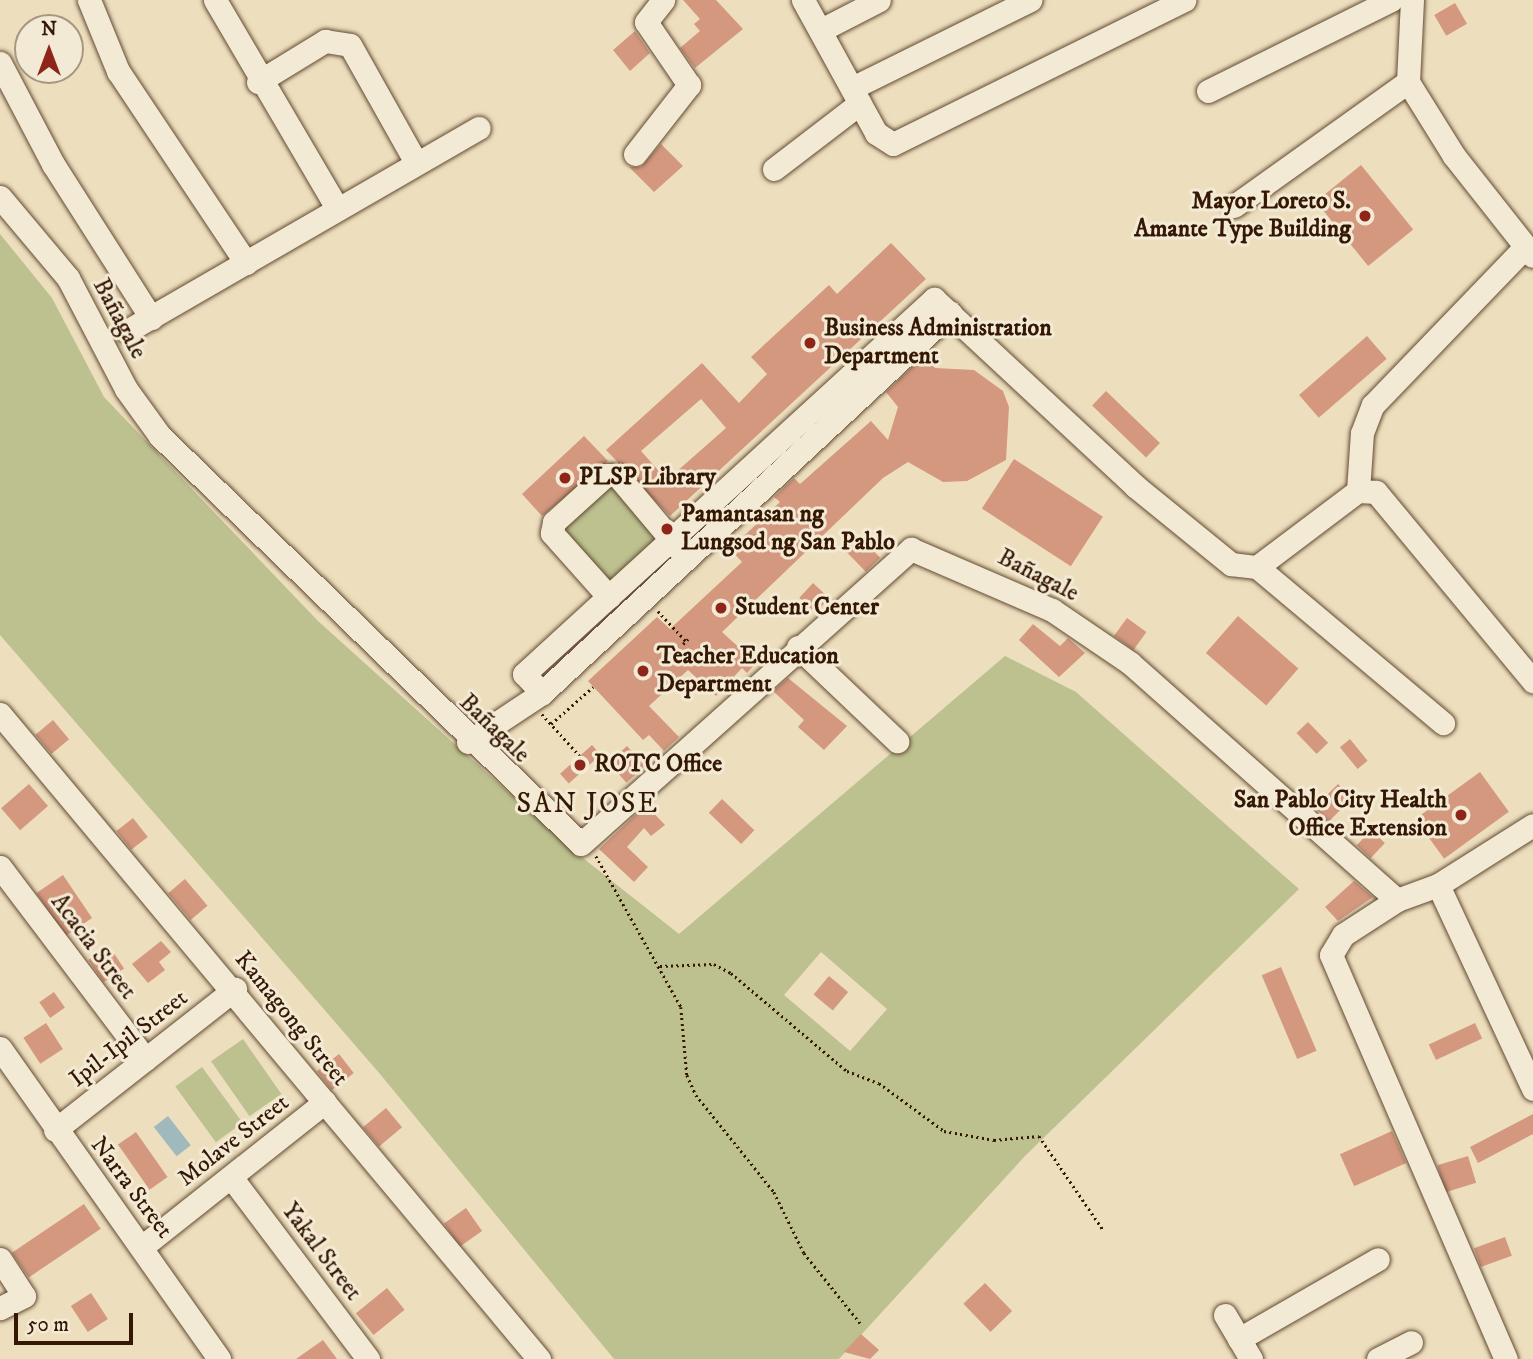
<!DOCTYPE html>
<html>
<head>
<meta charset="utf-8">
<style>
  body { margin:0 }
  #map { position:relative; width:1533px; height:1359px; overflow:hidden; background:#eddfbe; font-family:"IM FELL DW Pica",serif }
  div>[style] { position:absolute }
  [style*='--x'] { left:calc(var(--x)*1px); top:calc(var(--y)*1px); width:calc(var(--w)*1px); rotate:calc(var(--a)*1deg) }
  .green>* { inset:0; background:#bcc18f; transform-origin:0 0 }
  .water>* { inset:0; background:#9fb9bd; transform-origin:0 0 }
  .building>* { inset:0; background:#d4987f; transform-origin:0 0 }
  .path>* { height:2.5px; margin-top:-1.25px; transform-origin:0; background:repeating-linear-gradient(90deg,#351803 0 2px,transparent 0 5.5px) }
  .roads { filter:drop-shadow(0 0 2px #634a32) drop-shadow(0 0 2px #634a32) }
  .minor>* { height:23px; margin:-11.5px; padding:0 11.5px; transform-origin:11.5px; border-radius:11.5px; background:#f3ead5 }
  .dots>* { width:19px; height:19px; translate:-50% -50%; box-sizing:border-box; border:4px solid #f3ead5; border-radius:50% }
  span { translate:-50% -50%; white-space:nowrap; text-align:center; line-height:1.15; -webkit-text-stroke:6px #f3ead5; paint-order:stroke }
  .poi-label { font-size:24px; color:#351803; font-weight:700 }
  .right { translate:-100% -50%; text-align:right }
  .left { translate:0 -50%; text-align:left }
  .street-label { font-size:24px; color:#351803 }
  .quarter-label { font-size:28px; color:#351803; letter-spacing:2px }
  .north { position:absolute; left:14px; top:14px; width:70px; height:70px; box-sizing:border-box; background:#f3ead5; border:2px solid #a79681; border-radius:50%; rotate:0deg; font-size:19px; font-weight:700; line-height:28px; text-align:center; color:#351803 }
  .north::after { content:''; display:block; margin:auto; width:24px; height:32px; background:#8f2418; clip-path:polygon(50% 0,100% 100%,50% 72%,0 100%) }
  .scale { position:absolute; left:14px; top:1313px; width:119px; height:32px; box-sizing:border-box; border:4px solid #351803; border-top:0; padding-left:9px; font-size:21px; line-height:24px; white-space:nowrap; color:#351803; -webkit-text-stroke:5px #f3ead5; paint-order:stroke }
</style>
</head>
<body>
<div id="map">
  <div class="green">
    <i style="clip-path:polygon(evenodd,0 234px,52px 298px,104px 397px,318px 621px,569px 847px,679px 934px,1005px 656px,1076px 692px,1299px 889px,1025px 1156px,839px 1359px,614px 1359px,380px 1074px,0 635px,0 234px,821px 952px,887px 1009px,850px 1051px,784px 995px,821px 952px)"></i>
    <i style="left:612px;top:482px;width:77px;height:69px;rotate:48deg"></i>
    <i style="left:243px;top:1039px;width:67px;height:39px;rotate:55deg"></i>
    <i style="left:202px;top:1067px;width:69px;height:33px;rotate:54deg"></i>
  </div>
  <div class="water">
    <i style="left:168px;top:1116px;width:37px;height:18px;rotate:52deg"></i>
  </div>
  <div class="building">
    <i style="clip-path:polygon(683px 0,716px 0,743px 29px,695px 68px,680px 48px,700px 31px,694px 24px,700px 19px)"></i>
    <i style="left:1455px;top:3px;width:24px;height:24px;rotate:60deg"></i>
    <i style="clip-path:polygon(635px 31px,650px 53px,630px 71px,613px 50px)"></i>
    <i style="clip-path:polygon(661px 144px,683px 166px,654px 192px,629px 167px,641px 167px)"></i>
    <i style="left:1361px;top:165px;width:83px;height:58px;rotate:51deg"></i>
    <i style="clip-path:polygon(evenodd,891px 243px,926px 279px,670px 516px,606px 450px,702px 363px,739px 403px,767px 374px,751px 357px,829px 285px,837px 294px,891px 243px,701px 399px,726px 428px,667px 480px,641px 451px,701px 399px)"></i>
    <i style="left:1367px;top:336px;width:30px;height:90px;rotate:49deg"></i>
    <i style="clip-path:polygon(924px 356px,935px 368px,974px 370px,1003px 391px,1009px 407px,1006px 460px,967px 481px,943px 482px,908px 462px,883px 478px,722px 632px,756px 663px,747px 673px,742px 668px,716px 696px,688px 670px,649px 706px,679px 737px,664px 751px,649px 735px,643px 740px,588px 681px,657px 617px,670px 629px,742px 562px,730px 549px,780px 502px,774px 497px,794px 478px,800px 484px,871px 421px,888px 440px,898px 407px,886px 392px)"></i>
    <i style="left:1106px;top:391px;width:75px;height:20px;rotate:44deg"></i>
    <i style="clip-path:polygon(584px 436px,608px 461px,542px 516px,522px 494px)"></i>
    <i style="left:1014px;top:459px;width:106px;height:59px;rotate:33deg"></i>
    <i style="left:860px;top:537px;width:29px;height:20px;rotate:46deg"></i>
    <i style="left:813px;top:583px;width:22px;height:20px;rotate:43deg"></i>
    <i style="left:1238px;top:616px;width:80px;height:49px;rotate:41deg"></i>
    <i style="left:1127px;top:618px;width:24px;height:22px;rotate:36deg"></i>
    <i style="clip-path:polygon(1033px 624px,1060px 646px,1068px 638px,1085px 653px,1059px 677px,1019px 640px)"></i>
    <i style="clip-path:polygon(788px 678px,847px 726px,824px 750px,798px 727px,804px 720px,773px 691px)"></i>
    <i style="left:53px;top:720px;width:25px;height:23px;rotate:50deg"></i>
    <i style="left:1308px;top:722px;width:29px;height:16px;rotate:46deg"></i>
    <i style="left:1350px;top:739px;width:28px;height:13px;rotate:51deg"></i>
    <i style="left:592px;top:745px;width:13px;height:43px;rotate:48deg"></i>
    <i style="left:627px;top:746px;width:27px;height:25px;rotate:48deg"></i>
    <i style="left:1480px;top:772px;width:49px;height:80px;rotate:54deg"></i>
    <i style="left:29px;top:784px;width:29px;height:37px;rotate:49deg"></i>
    <i style="left:1338px;top:784px;width:20px;height:33px;rotate:45deg"></i>
    <i style="left:722px;top:799px;width:45px;height:19px;rotate:44deg"></i>
    <i style="clip-path:polygon(646px 805px,665px 825px,651px 836px,644px 828px,627px 847px,648px 867px,634px 882px,599px 849px)"></i>
    <i style="left:133px;top:818px;width:24px;height:21px;rotate:52deg"></i>
    <i style="left:1371px;top:830px;width:19px;height:21px;rotate:43deg"></i>
    <i style="left:63px;top:875px;width:52px;height:32px;rotate:56deg"></i>
    <i style="left:185px;top:879px;width:35px;height:22px;rotate:50deg"></i>
    <i style="clip-path:polygon(1354px 881px,1373px 897px,1338px 921px,1325px 907px)"></i>
    <i style="clip-path:polygon(161px 941px,171px 952px,159px 962px,165px 970px,148px 983px,132px 964px)"></i>
    <i style="left:109px;top:946px;width:27px;height:25px;rotate:56deg"></i>
    <i style="left:1281px;top:967px;width:91px;height:21px;rotate:67deg"></i>
    <i style="left:829px;top:976px;width:25px;height:24px;rotate:40deg"></i>
    <i style="left:54px;top:992px;width:19px;height:18px;rotate:55deg"></i>
    <i style="left:46px;top:1023px;width:31px;height:27px;rotate:57deg"></i>
    <i style="left:1475px;top:1023px;width:17px;height:51px;rotate:65deg"></i>
    <i style="left:339px;top:1054px;width:24px;height:28px;rotate:52deg"></i>
    <i style="left:386px;top:1108px;width:25px;height:30px;rotate:50deg"></i>
    <i style="clip-path:polygon(1533px 1114px,1533px 1134px,1478px 1163px,1470px 1147px)"></i>
    <i style="left:1392px;top:1131px;width:35px;height:57px;rotate:66deg"></i>
    <i style="left:136px;top:1132px;width:55px;height:22px;rotate:55deg"></i>
    <i style="left:205px;top:1156px;width:14px;height:32px;rotate:56deg"></i>
    <i style="left:1468px;top:1156px;width:28px;height:32px;rotate:73deg"></i>
    <i style="left:84px;top:1204px;width:30px;height:87px;rotate:56deg"></i>
    <i style="left:466px;top:1208px;width:28px;height:27px;rotate:55deg"></i>
    <i style="left:1505px;top:1237px;width:20px;height:33px;rotate:70deg"></i>
    <i style="left:985px;top:1283px;width:39px;height:30px;rotate:46deg"></i>
    <i style="left:387px;top:1288px;width:28px;height:40px;rotate:51deg"></i>
    <i style="left:91px;top:1293px;width:31px;height:24px;rotate:57deg"></i>
    <i style="clip-path:polygon(861px 1334px,879px 1350px,870px 1359px,844px 1352px)"></i>
    <i style="clip-path:polygon(323px 1340px,337px 1359px,296px 1359px)"></i>
  </div>
  <div class="path">
    <i style="--x:658;--y:611;--w:41;--a:47"></i>
    <i style="--x:683;--y:644;--w:7;--a:-45"></i>
    <i style="--x:542;--y:714;--w:57;--a:47.9"></i>
    <i style="--x:551;--y:724;--w:56;--a:-41.4"></i>
    <i style="--x:596;--y:856;--w:173;--a:60.6"></i>
    <i style="--x:681;--y:1007;--w:68;--a:85"></i>
    <i style="--x:687;--y:1075;--w:22;--a:66"></i>
    <i style="--x:696;--y:1095;--w:124;--a:51.2"></i>
    <i style="--x:774;--y:1192;--w:68;--a:63.8"></i>
    <i style="--x:804;--y:1253;--w:90;--a:51.3"></i>
    <i style="--x:660;--y:966;--w:54;--a:-2.1"></i>
    <i style="--x:714;--y:964;--w:19;--a:28"></i>
    <i style="--x:731;--y:973;--w:152;--a:40.2"></i>
    <i style="--x:847;--y:1071;--w:34;--a:21"></i>
    <i style="--x:879;--y:1083;--w:81;--a:36.4"></i>
    <i style="--x:944;--y:1131;--w:51;--a:10.2"></i>
    <i style="--x:994;--y:1140;--w:45;--a:-5.1"></i>
    <i style="--x:1039;--y:1136;--w:115;--a:55.6"></i>
  </div>
  <div class="roads">
    <div class="minor">
      <i style="--x:89;--y:0;--w:77;--a:67.8"></i>
      <i style="--x:118;--y:71;--w:231;--a:56.3"></i>
      <i style="--x:215;--y:0;--w:241;--a:59.6"></i>
      <i style="--x:803;--y:0;--w:152;--a:61.2"></i>
      <i style="--x:876;--y:133;--w:20;--a:33"></i>
      <i style="--x:893;--y:144;--w:325;--a:-26.3"></i>
      <i style="--x:1412;--y:0;--w:82;--a:92.8"></i>
      <i style="--x:1408;--y:82;--w:87;--a:58.1"></i>
      <i style="--x:1454;--y:156;--w:127;--a:51.7"></i>
      <i style="--x:821;--y:30;--w:65;--a:-27.3"></i>
      <i style="--x:0;--y:63;--w:114;--a:62.3"></i>
      <i style="--x:53;--y:164;--w:183;--a:57.5"></i>
      <i style="--x:258;--y:82;--w:79;--a:-31.5"></i>
      <i style="--x:325;--y:41;--w:25;--a:9"></i>
      <i style="--x:350;--y:45;--w:133;--a:60.7"></i>
      <i style="--x:852;--y:88;--w:199;--a:-26.3"></i>
      <i style="--x:1208;--y:91;--w:204;--a:-26.4"></i>
      <i style="--x:635;--y:154;--w:88;--a:-52"></i>
      <i style="--x:689;--y:85;--w:76;--a:-124.3"></i>
      <i style="--x:646;--y:22;--w:28;--a:-52"></i>
      <i style="--x:774;--y:169;--w:108;--a:-37.5"></i>
      <i style="--x:0;--y:197;--w:106;--a:50"></i>
      <i style="--x:68;--y:278;--w:125;--a:62.4"></i>
      <i style="--x:126;--y:389;--w:58;--a:54.1"></i>
      <i style="--x:160;--y:436;--w:586;--a:44.1"></i>
      <i style="--x:581;--y:844;--w:443;--a:-41.8"></i>
      <i style="--x:911;--y:549;--w:154;--a:23.4"></i>
      <i style="--x:1052;--y:610;--w:94;--a:34.2"></i>
      <i style="--x:1130;--y:663;--w:357;--a:41.6"></i>
      <i style="--x:1397;--y:900;--w:44;--a:-20.1"></i>
      <i style="--x:1438;--y:885;--w:112;--a:-32.3"></i>
      <i style="--x:1234;--y:206;--w:214;--a:-35.5"></i>
      <i style="--x:127;--y:331;--w:406;--a:-30"></i>
      <i style="--x:1358;--y:491;--w:58;--a:-86.1"></i>
      <i style="--x:1362;--y:433;--w:30;--a:-69"></i>
      <i style="--x:1373;--y:405;--w:219;--a:-46.1"></i>
      <i style="--x:1257;--y:567;--w:243;--a:40"></i>
      <i style="--x:609;--y:597;--w:86;--a:-131.7"></i>
      <i style="--x:552;--y:533;--w:11;--a:-80"></i>
      <i style="--x:554;--y:522;--w:70;--a:-42.1"></i>
      <i style="--x:606;--y:475;--w:11;--a:0"></i>
      <i style="--x:617;--y:475;--w:98;--a:50"></i>
      <i style="--x:798;--y:647;--w:137;--a:43.5"></i>
      <i style="--x:542;--y:693;--w:26;--a:-133"></i>
      <i style="--x:524;--y:674;--w:556;--a:-42.45"></i>
      <i style="--x:934;--y:299;--w:275;--a:42.9"></i>
      <i style="--x:1135;--y:486;--w:124;--a:39.1"></i>
      <i style="--x:1231;--y:564;--w:26;--a:7"></i>
      <i style="--x:1257;--y:567;--w:126;--a:-37"></i>
      <i style="--x:1358;--y:491;--w:18;--a:3"></i>
      <i style="--x:1376;--y:492;--w:246;--a:50.3"></i>
      <i style="--x:0;--y:714;--w:841;--a:50.12"></i>
      <i style="--x:468;--y:742;--w:89;--a:-33.5"></i>
      <i style="--x:542;--y:693;--w:558;--a:-42.96"></i>
      <i style="--x:0;--y:867;--w:241;--a:52.9"></i>
      <i style="--x:1438;--y:885;--w:225;--a:65"></i>
      <i style="--x:1397;--y:900;--w:64;--a:147.1"></i>
      <i style="--x:1343;--y:935;--w:23;--a:121"></i>
      <i style="--x:1331;--y:955;--w:440;--a:66.6"></i>
      <i style="--x:0;--y:1048;--w:380;--a:54.8"></i>
      <i style="--x:55;--y:1130;--w:229;--a:-38.1"></i>
      <i style="--x:231;--y:1177;--w:228;--a:53"></i>
      <i style="--x:143;--y:1246;--w:232;--a:-38.4"></i>
      <i style="--x:0;--y:1259;--w:44;--a:57"></i>
      <i style="--x:24;--y:1296;--w:27;--a:153"></i>
      <i style="--x:1225;--y:1315;--w:51;--a:59.4"></i>
      <i style="--x:1239;--y:1339;--w:160;--a:-29.9"></i>
      <i style="--x:1378;--y:1359;--w:37;--a:-27"></i>
    </div>
  </div>
  <div class="dots">
    <i style="left:1365px;top:216px;background:#8f2418"></i>
    <i style="left:810px;top:343px;background:#8f2418"></i>
    <i style="left:565px;top:478px;background:#8f2418"></i>
    <i style="left:667px;top:529px;background:#8f2418"></i>
    <i style="left:721px;top:608px;background:#8f2418"></i>
    <i style="left:643px;top:671px;background:#8f2418"></i>
    <i style="left:580px;top:765px;background:#8f2418"></i>
    <i style="left:1461px;top:815px;background:#8f2418"></i>
  </div>
  <div class="poi-label">
    <span class="right" style="left:1351px;top:216px">Mayor Loreto S.<br>Amante Type Building</span>
    <span class="left" style="left:824px;top:343px">Business Administration<br>Department</span>
    <span class="left" style="left:579px;top:478px">PLSP Library</span>
    <span class="left" style="left:681px;top:529px">Pamantasan ng<br>Lungsod ng San Pablo</span>
    <span class="left" style="left:735px;top:608px">Student Center</span>
    <span class="left" style="left:657px;top:671px">Teacher Education<br>Department</span>
    <span class="left" style="left:594px;top:765px">ROTC Office</span>
    <span class="right" style="left:1447px;top:815px">San Pablo City Health<br>Office Extension</span>
  </div>
  <div class="street-label">
    <span style="left:119px;top:319px;rotate:62deg">Bañagale</span>
    <span style="left:1038px;top:576px;rotate:27deg">Bañagale</span>
    <span style="left:494px;top:729px;rotate:44deg">Bañagale</span>
    <span style="left:93px;top:947px;rotate:53deg">Acacia Street</span>
    <span style="left:291px;top:1019px;rotate:51deg">Kamagong Street</span>
    <span style="left:129px;top:1039px;rotate:-38deg">Ipil-Ipil Street</span>
    <span style="left:234px;top:1141px;rotate:-38deg">Molave Street</span>
    <span style="left:131px;top:1188px;rotate:53deg">Narra Street</span>
    <span style="left:321px;top:1252px;rotate:53deg">Yakal Street</span>
  </div>
  <div class="quarter-label">
    <span style="left:588px;top:804px">SAN JOSE</span>
  </div>
  <div class="north">N</div>
  <div class="scale">50 m</div>
</div>
</body>
</html>
